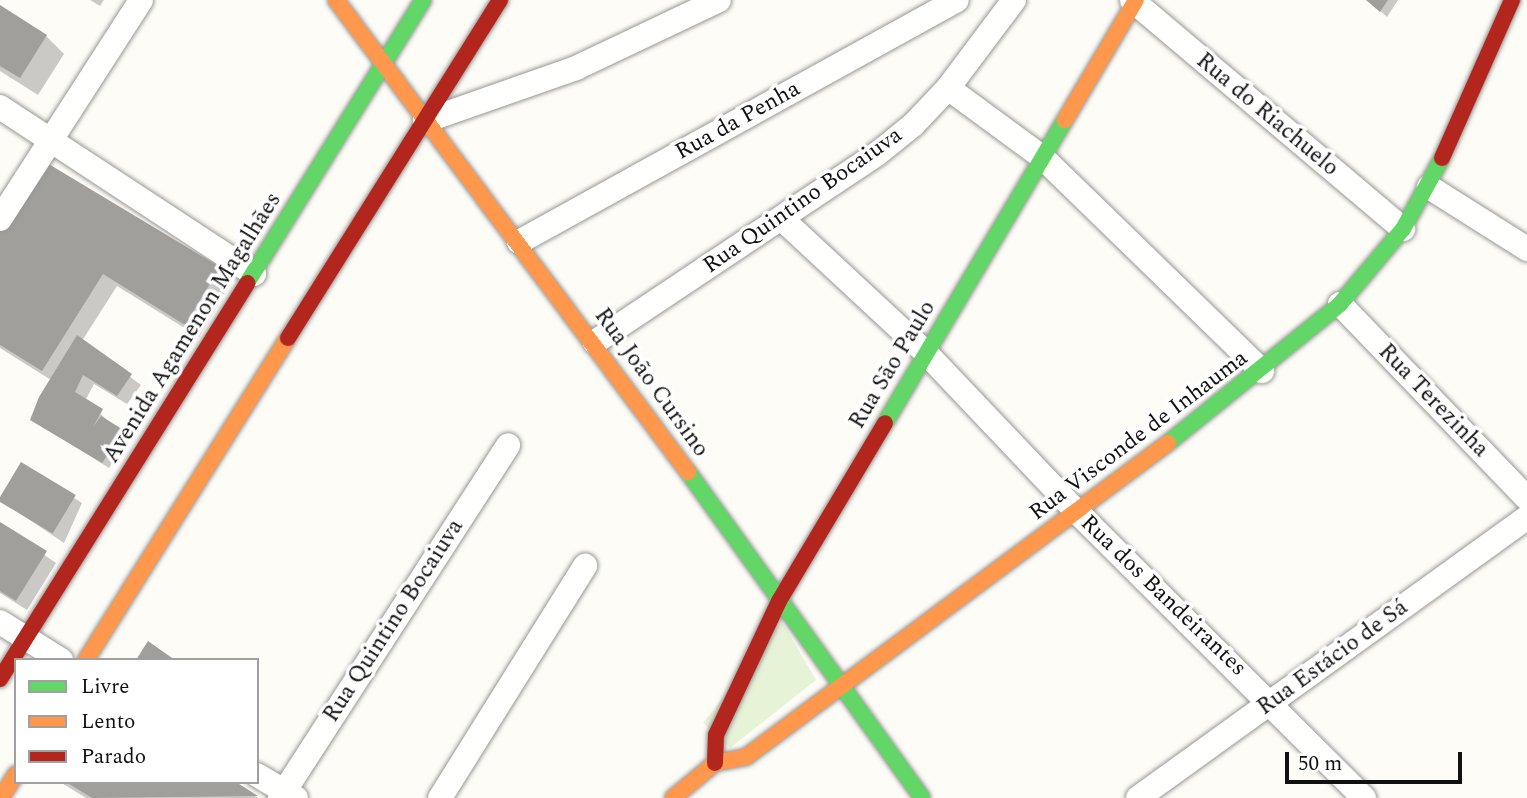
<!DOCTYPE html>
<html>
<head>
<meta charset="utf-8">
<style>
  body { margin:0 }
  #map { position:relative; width:1527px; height:798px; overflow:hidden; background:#fdfcf7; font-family:Spectral,serif }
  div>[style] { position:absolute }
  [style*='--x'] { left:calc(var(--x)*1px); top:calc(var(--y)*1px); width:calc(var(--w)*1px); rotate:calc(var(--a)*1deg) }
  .green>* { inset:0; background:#e7f3d7 }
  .shadow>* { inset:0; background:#0003 }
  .building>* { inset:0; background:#a19f9c; transform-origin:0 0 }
  .roads { filter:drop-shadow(0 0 2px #979795) drop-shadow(0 0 2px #979795) }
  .street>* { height:24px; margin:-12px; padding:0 12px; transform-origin:12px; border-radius:12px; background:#fffffe }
  .fast>* { height:16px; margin:-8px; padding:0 8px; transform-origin:8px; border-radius:8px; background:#63d668 }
  .slow>* { height:16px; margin:-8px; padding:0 8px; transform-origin:8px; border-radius:8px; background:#ff974d }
  .jam>* { height:16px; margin:-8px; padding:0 8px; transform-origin:8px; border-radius:8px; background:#b3261e }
  span { translate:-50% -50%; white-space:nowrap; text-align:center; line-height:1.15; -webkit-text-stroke:7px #fff; paint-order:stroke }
  .street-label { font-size:23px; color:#111 }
  .legend { position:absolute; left:14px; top:658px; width:245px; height:126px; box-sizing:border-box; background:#fff; border:2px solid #a0a0a0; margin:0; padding:9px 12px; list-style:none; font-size:21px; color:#111 }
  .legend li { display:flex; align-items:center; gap:14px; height:35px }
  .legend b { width:35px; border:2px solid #a0a0a0 }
  .scale { position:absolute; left:1285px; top:752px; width:177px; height:32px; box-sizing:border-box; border:4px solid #111; border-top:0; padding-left:9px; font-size:21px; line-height:24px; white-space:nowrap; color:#111; -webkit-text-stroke:5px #fff; paint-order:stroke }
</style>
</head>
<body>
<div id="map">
  <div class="green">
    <i style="clip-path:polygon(782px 622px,816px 680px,730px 748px,703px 723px)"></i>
  </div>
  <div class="shadow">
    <i style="clip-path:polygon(90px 0,104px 0,100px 6px)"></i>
    <i style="clip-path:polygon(1368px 0,1398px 0,1387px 17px)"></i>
    <i style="clip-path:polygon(0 7px,46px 36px,64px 54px,38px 95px,0 71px)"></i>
    <i style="clip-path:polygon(0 233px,219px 269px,232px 282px,199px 337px,117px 286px,82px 341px,141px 385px,127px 404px,94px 384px,85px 401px,130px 439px,109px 468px,33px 420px,51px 380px,0 348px)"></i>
    <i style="clip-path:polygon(21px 464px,82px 503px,64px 543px,0 500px)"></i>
    <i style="clip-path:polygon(0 524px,56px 563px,27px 610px,0 593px)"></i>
    <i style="clip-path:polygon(60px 782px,233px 782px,258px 798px,86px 798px)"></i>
  </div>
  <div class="building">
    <i style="clip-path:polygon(1366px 0,1388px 0,1380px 12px)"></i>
    <i style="clip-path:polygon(0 5px,47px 35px,20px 78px,0 66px)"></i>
    <i style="clip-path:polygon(42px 160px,220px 267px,185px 325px,103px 274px,42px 371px,0 345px,0 229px)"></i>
    <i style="clip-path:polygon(77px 335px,132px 374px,117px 396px,83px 375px,75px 392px,103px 409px,93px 427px,101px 416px,125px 431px,102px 463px,30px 420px,39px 397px)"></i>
    <i style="left:21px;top:462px;width:64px;height:45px;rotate:31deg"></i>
    <i style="clip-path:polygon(0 522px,47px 551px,16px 601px,0 591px)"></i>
    <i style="clip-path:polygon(148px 641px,175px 660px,136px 660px)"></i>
    <i style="clip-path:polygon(66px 782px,236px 782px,258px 796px,92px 798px)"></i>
  </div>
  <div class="roads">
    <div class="street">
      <i style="--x:1132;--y:0;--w:355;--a:40.2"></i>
      <i style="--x:948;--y:88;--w:117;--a:36.3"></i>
      <i style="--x:1042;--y:157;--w:307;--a:44.2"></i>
      <i style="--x:0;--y:107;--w:304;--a:33.3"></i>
      <i style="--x:425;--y:121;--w:160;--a:-19.3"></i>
      <i style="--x:576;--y:68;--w:158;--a:-25.4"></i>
      <i style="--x:1429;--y:187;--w:116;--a:32.3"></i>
      <i style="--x:0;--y:219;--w:260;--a:-57.2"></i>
      <i style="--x:782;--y:219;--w:197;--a:42.9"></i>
      <i style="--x:926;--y:353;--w:221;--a:46.5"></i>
      <i style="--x:1078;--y:513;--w:404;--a:44.9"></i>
      <i style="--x:519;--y:242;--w:500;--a:-28.92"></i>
      <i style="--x:1340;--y:304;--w:269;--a:46.1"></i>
      <i style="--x:595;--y:342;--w:339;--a:-33.7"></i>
      <i style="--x:877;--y:154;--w:46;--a:-38.9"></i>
      <i style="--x:913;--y:125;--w:51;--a:-46.6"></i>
      <i style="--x:948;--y:88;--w:110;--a:-53.1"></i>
      <i style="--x:0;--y:622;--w:72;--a:31.9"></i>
      <i style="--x:257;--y:775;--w:45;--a:30.5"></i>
      <i style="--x:280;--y:798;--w:420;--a:-57.1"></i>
      <i style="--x:440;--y:798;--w:274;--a:-58"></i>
      <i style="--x:1138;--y:798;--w:480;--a:-35.8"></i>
    </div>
    <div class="fast">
      <i style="--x:247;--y:283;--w:333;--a:-58.1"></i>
      <i style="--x:885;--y:423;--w:352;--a:-59.3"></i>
      <i style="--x:1168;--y:443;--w:221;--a:-38.9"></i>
      <i style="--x:1340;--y:304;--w:98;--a:-50"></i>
      <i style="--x:1403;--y:229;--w:81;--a:-61.2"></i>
      <i style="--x:688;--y:472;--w:401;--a:54.3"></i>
    </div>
    <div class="slow">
      <i style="--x:336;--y:0;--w:589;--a:53.29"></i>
      <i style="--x:1065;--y:120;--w:139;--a:-59.4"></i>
      <i style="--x:86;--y:660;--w:380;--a:-57.9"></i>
      <i style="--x:1;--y:798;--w:28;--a:-58"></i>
      <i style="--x:673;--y:798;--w:55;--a:-39.8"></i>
      <i style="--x:715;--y:763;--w:32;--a:-11"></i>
      <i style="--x:746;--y:757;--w:526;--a:-36.65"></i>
    </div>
    <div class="jam">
      <i style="--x:1442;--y:158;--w:173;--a:-66.1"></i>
      <i style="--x:288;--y:338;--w:399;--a:-57.9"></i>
      <i style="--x:0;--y:679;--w:467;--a:-58"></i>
      <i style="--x:715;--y:763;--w:28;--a:-88"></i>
      <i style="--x:716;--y:735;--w:148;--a:-64.8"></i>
      <i style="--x:779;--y:601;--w:207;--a:-59.2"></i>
    </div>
  </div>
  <div class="street-label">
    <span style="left:1267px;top:115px;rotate:40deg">Rua do Riachuelo</span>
    <span style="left:738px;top:121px;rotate:-29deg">Rua da Penha</span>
    <span style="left:803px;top:201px;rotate:-35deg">Rua Quintino Bocaiuva</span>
    <span style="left:193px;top:328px;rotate:-58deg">Avenida Agamenon Magalhães</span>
    <span style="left:893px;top:365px;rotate:-59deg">Rua São Paulo</span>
    <span style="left:651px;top:383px;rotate:54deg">Rua João Cursino</span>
    <span style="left:1433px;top:401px;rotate:46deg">Rua Terezinha</span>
    <span style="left:1139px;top:436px;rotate:-37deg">Rua Visconde de Inhauma</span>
    <span style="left:1163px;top:596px;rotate:44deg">Rua dos Bandeirantes</span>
    <span style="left:394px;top:621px;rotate:-57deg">Rua Quintino Bocaiuva</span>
    <span style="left:1333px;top:658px;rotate:-36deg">Rua Estácio de Sá</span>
  </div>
  <ul class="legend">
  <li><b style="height:9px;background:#63d668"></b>Livre</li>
  <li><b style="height:9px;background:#ff974d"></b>Lento</li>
  <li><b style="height:9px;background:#b3261e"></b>Parado</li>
  </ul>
  <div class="scale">50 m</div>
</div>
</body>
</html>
